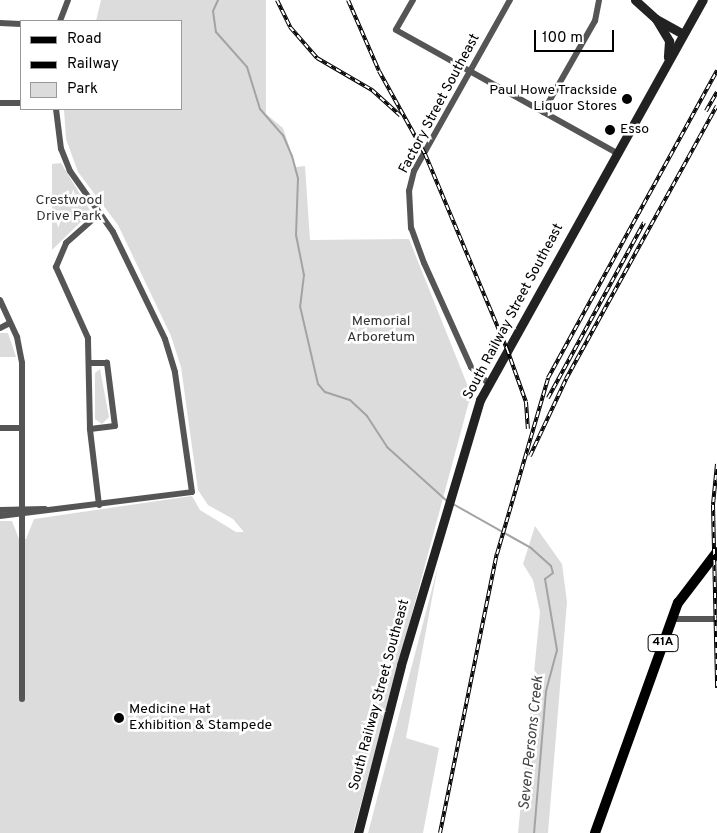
<!DOCTYPE html>
<html>
<head>
<meta charset="utf-8">
<style>
  body { margin:0 }
  #map { position:relative; width:717px; height:833px; overflow:hidden; background:#fff; font-family:Overpass,sans-serif }
  div>[style] { position:absolute }
  [style*='--x'] { left:calc(var(--x)*1px); top:calc(var(--y)*1px); width:calc(var(--w)*1px); rotate:calc(var(--a)*1deg) }
  .green>* { inset:0; background:#dcdcdc }
  .stream>* { height:2px; margin:-1px; padding:0 1px; transform-origin:1px; border-radius:1px; background:#a3a3a3 }
  .street>* { height:6px; margin:-3px; padding:0 3px; transform-origin:3px; border-radius:3px; background:#555 }
  .secondary>* { height:9px; margin:-4.5px; padding:0 4.5px; transform-origin:4.5px; border-radius:4.5px; background:#222 }
  .primary>* { height:10px; margin:-5px; padding:0 5px; transform-origin:5px; border-radius:5px; background:#000 }
  .rail>* { height:4px; margin-top:-2px; transform-origin:0; background:repeating-linear-gradient(90deg,#fff 0 5.5px,#000 0 11px); box-sizing:border-box; border-block:1px solid #000 }
  .dots>* { width:14px; height:14px; translate:-50% -50%; box-sizing:border-box; border:2px solid #fff; border-radius:50% }
  span { translate:-50% -50%; white-space:nowrap; text-align:center; line-height:1.15; -webkit-text-stroke:5px #fff; paint-order:stroke }
  .shield-label span { padding:1px 4px; background:#fff; border:1px solid; border-radius:4px; -webkit-text-stroke-width:0 }
  .shield-label { font-size:12px; color:#000; font-weight:700 }
  .poi-label { font-size:14px; color:#000 }
  .right { translate:-100% -50%; text-align:right }
  .left { translate:0 -50%; text-align:left }
  .street-label { font-size:14px; color:#000 }
  .park-label { font-size:14px; color:#333 }
  .water-label { font-size:15px; color:#444; font-style:italic }
  .legend { position:absolute; left:20px; top:20px; width:162px; height:90px; box-sizing:border-box; background:#fff; border:1px solid #999; margin:0; padding:6px 9px; list-style:none; font-size:15px; color:#000 }
  .legend li { display:flex; align-items:center; gap:10px; height:25px }
  .legend b { width:25px; border:1px solid #999 }
  .scale { position:absolute; left:534px; top:30px; width:80px; height:22px; box-sizing:border-box; border:2px solid #000; border-top:0; padding-left:6px; font-size:15px; line-height:18px; white-space:nowrap; color:#000; -webkit-text-stroke:4px #fff; paint-order:stroke }
</style>
</head>
<body>
<div id="map">
  <div class="green">
    <i style="clip-path:polygon(101px 0,266px 0,266px 114px,283px 128px,296px 167px,305px 166px,310px 240px,409px 239px,471px 394px,353px 833px,0 833px,0 521px,12px 521px,19px 539px,26px 539px,34px 519px,192px 496px,200px 510px,236px 532px,244px 532px,233px 519px,208px 505px,198px 490px,181px 367px,171px 336px,118px 225px,78px 172px,66px 139px,64px 109px,181px 109px,181px 21px,96px 21px)"></i>
    <i style="clip-path:polygon(61px 163px,91px 212px,52px 250px,52px 164px)"></i>
    <i style="clip-path:polygon(0 333px,8px 333px,16px 357px,0 357px)"></i>
    <i style="clip-path:polygon(100px 369px,109px 417px,102px 424px,95px 419px,95px 373px)"></i>
    <i style="clip-path:polygon(535px 526px,562px 564px,567px 602px,548px 833px,518px 833px,540px 612px,533px 580px,523px 564px)"></i>
    <i style="clip-path:polygon(438px 566px,406px 738px,439px 748px,423px 833px,368px 833px)"></i>
  </div>
  <div class="stream">
    <i style="--x:218;--y:0;--w:12;--a:114"></i>
    <i style="--x:213;--y:11;--w:21;--a:82"></i>
    <i style="--x:216;--y:32;--w:47;--a:48.5"></i>
    <i style="--x:247;--y:67;--w:44;--a:72.8"></i>
    <i style="--x:260;--y:109;--w:35;--a:49"></i>
    <i style="--x:283;--y:135;--w:23;--a:67"></i>
    <i style="--x:292;--y:156;--w:23;--a:75"></i>
    <i style="--x:298;--y:178;--w:57;--a:92"></i>
    <i style="--x:296;--y:235;--w:41;--a:78.7"></i>
    <i style="--x:304;--y:275;--w:31;--a:97"></i>
    <i style="--x:300;--y:306;--w:80;--a:77"></i>
    <i style="--x:318;--y:384;--w:11;--a:49"></i>
    <i style="--x:325;--y:392;--w:26;--a:18"></i>
    <i style="--x:350;--y:400;--w:23;--a:43"></i>
    <i style="--x:367;--y:416;--w:37;--a:57"></i>
    <i style="--x:387;--y:447;--w:81;--a:42"></i>
    <i style="--x:453;--y:504;--w:90;--a:29.4"></i>
    <i style="--x:531;--y:548;--w:27;--a:42"></i>
    <i style="--x:551;--y:566;--w:7;--a:74"></i>
    <i style="--x:553;--y:573;--w:10;--a:143"></i>
    <i style="--x:545;--y:579;--w:72;--a:80.4"></i>
    <i style="--x:557;--y:650;--w:42;--a:105"></i>
    <i style="--x:546;--y:691;--w:143;--a:94.8"></i>
  </div>
  <div class="street">
    <i style="--x:413;--y:0;--w:34;--a:120"></i>
    <i style="--x:396;--y:30;--w:253;--a:29.1"></i>
    <i style="--x:60;--y:21;--w:22;--a:-69"></i>
    <i style="--x:0;--y:23;--w:21;--a:3"></i>
    <i style="--x:0;--y:103;--w:21;--a:0"></i>
    <i style="--x:543;--y:112;--w:105;--a:-60.3"></i>
    <i style="--x:595;--y:21;--w:21;--a:-79"></i>
    <i style="--x:0;--y:300;--w:41;--a:65.3"></i>
    <i style="--x:17;--y:337;--w:26;--a:79"></i>
    <i style="--x:22;--y:363;--w:336;--a:90"></i>
    <i style="--x:0;--y:328;--w:11;--a:-27"></i>
    <i style="--x:488;--y:383;--w:23;--a:-137"></i>
    <i style="--x:471;--y:367;--w:114;--a:-114.3"></i>
    <i style="--x:424;--y:263;--w:37;--a:-110"></i>
    <i style="--x:411;--y:228;--w:37;--a:-93"></i>
    <i style="--x:409;--y:191;--w:21;--a:-76"></i>
    <i style="--x:414;--y:171;--w:196;--a:-60.7"></i>
    <i style="--x:0;--y:428;--w:22;--a:0"></i>
    <i style="--x:90;--y:429;--w:25;--a:-7"></i>
    <i style="--x:115;--y:426;--w:64;--a:-97.2"></i>
    <i style="--x:107;--y:363;--w:16;--a:180"></i>
    <i style="--x:99;--y:505;--w:77;--a:-96.8"></i>
    <i style="--x:90;--y:429;--w:91;--a:-91.3"></i>
    <i style="--x:88;--y:338;--w:78;--a:-114.3"></i>
    <i style="--x:56;--y:267;--w:26;--a:-67"></i>
    <i style="--x:66;--y:243;--w:45;--a:-41.4"></i>
    <i style="--x:0;--y:510;--w:45;--a:-1.3"></i>
    <i style="--x:0;--y:516;--w:193;--a:-7.1"></i>
    <i style="--x:192;--y:492;--w:121;--a:-98.1"></i>
    <i style="--x:175;--y:372;--w:34;--a:-107"></i>
    <i style="--x:165;--y:339;--w:119;--a:-115.9"></i>
    <i style="--x:113;--y:232;--w:75;--a:-125.2"></i>
    <i style="--x:70;--y:171;--w:24;--a:-112"></i>
    <i style="--x:61;--y:149;--w:40;--a:-97.1"></i>
    <i style="--x:672;--y:619;--w:45;--a:0"></i>
  </div>
  <div class="secondary">
    <i style="--x:635;--y:0;--w:28;--a:42"></i>
    <i style="--x:656;--y:19;--w:31;--a:29"></i>
    <i style="--x:656;--y:19;--w:26;--a:59"></i>
    <i style="--x:669;--y:41;--w:16;--a:94"></i>
    <i style="--x:358;--y:833;--w:173;--a:-75.6"></i>
    <i style="--x:401;--y:665;--w:277;--a:-73.4"></i>
    <i style="--x:480;--y:400;--w:458;--a:-60.9"></i>
  </div>
  <div class="primary">
    <i style="--x:595;--y:833;--w:245;--a:-70.2"></i>
    <i style="--x:678;--y:603;--w:64;--a:-52.6"></i>
  </div>
  <div class="rail">
    <i style="--x:277;--y:0;--w:30;--a:64"></i>
    <i style="--x:290;--y:27;--w:41;--a:48.9"></i>
    <i style="--x:317;--y:58;--w:64;--a:30.2"></i>
    <i style="--x:372;--y:90;--w:38;--a:42"></i>
    <i style="--x:348;--y:0;--w:77;--a:66.4"></i>
    <i style="--x:379;--y:71;--w:95;--a:61"></i>
    <i style="--x:425;--y:154;--w:212;--a:67.2"></i>
    <i style="--x:507;--y:349;--w:56;--a:70.3"></i>
    <i style="--x:526;--y:402;--w:27;--a:86"></i>
    <i style="--x:706;--y:111;--w:22;--a:-60"></i>
    <i style="--x:548;--y:398;--w:200;--a:-61.3"></i>
    <i style="--x:530;--y:456;--w:85;--a:-64.9"></i>
    <i style="--x:566;--y:379;--w:312;--a:-61.1"></i>
    <i style="--x:717;--y:464;--w:41;--a:95.6"></i>
    <i style="--x:713;--y:505;--w:183;--a:88.7"></i>
    <i style="--x:440;--y:833;--w:285;--a:-78.5"></i>
    <i style="--x:497;--y:554;--w:183;--a:-73.8"></i>
    <i style="--x:548;--y:378;--w:351;--a:-61.2"></i>
  </div>
  <div class="dots">
    <i style="left:627px;top:99px;background:#000"></i>
    <i style="left:610px;top:130px;background:#000"></i>
    <i style="left:119px;top:718px;background:#000"></i>
  </div>
  <div class="shield-label">
    <span style="left:663px;top:643px">41A</span>
  </div>
  <div class="poi-label">
    <span class="right" style="left:617px;top:99px">Paul Howe Trackside<br>Liquor Stores</span>
    <span class="left" style="left:620px;top:130px">Esso</span>
    <span class="left" style="left:129px;top:718px">Medicine Hat<br>Exhibition &amp; Stampede</span>
  </div>
  <div class="street-label">
    <span style="left:440px;top:104px;rotate:-62deg">Factory Street Southeast</span>
    <span style="left:514px;top:312px;rotate:-62deg">South Railway Street Southeast</span>
    <span style="left:380px;top:695px;rotate:-75deg">South Railway Street Southeast</span>
  </div>
  <div class="park-label">
    <span style="left:69px;top:209px">Crestwood<br>Drive Park</span>
    <span style="left:381px;top:330px">Memorial<br>Arboretum</span>
  </div>
  <div class="water-label">
    <span style="left:532px;top:743px;rotate:-84deg">Seven Persons Creek</span>
  </div>
  <ul class="legend">
  <li><b style="height:6px;background:#000"></b>Road</li>
  <li><b style="height:6px;background:#000"></b>Railway</li>
  <li><b style="height:14px;background:#dcdcdc"></b>Park</li>
  </ul>
  <div class="scale">100 m</div>
</div>
</body>
</html>
